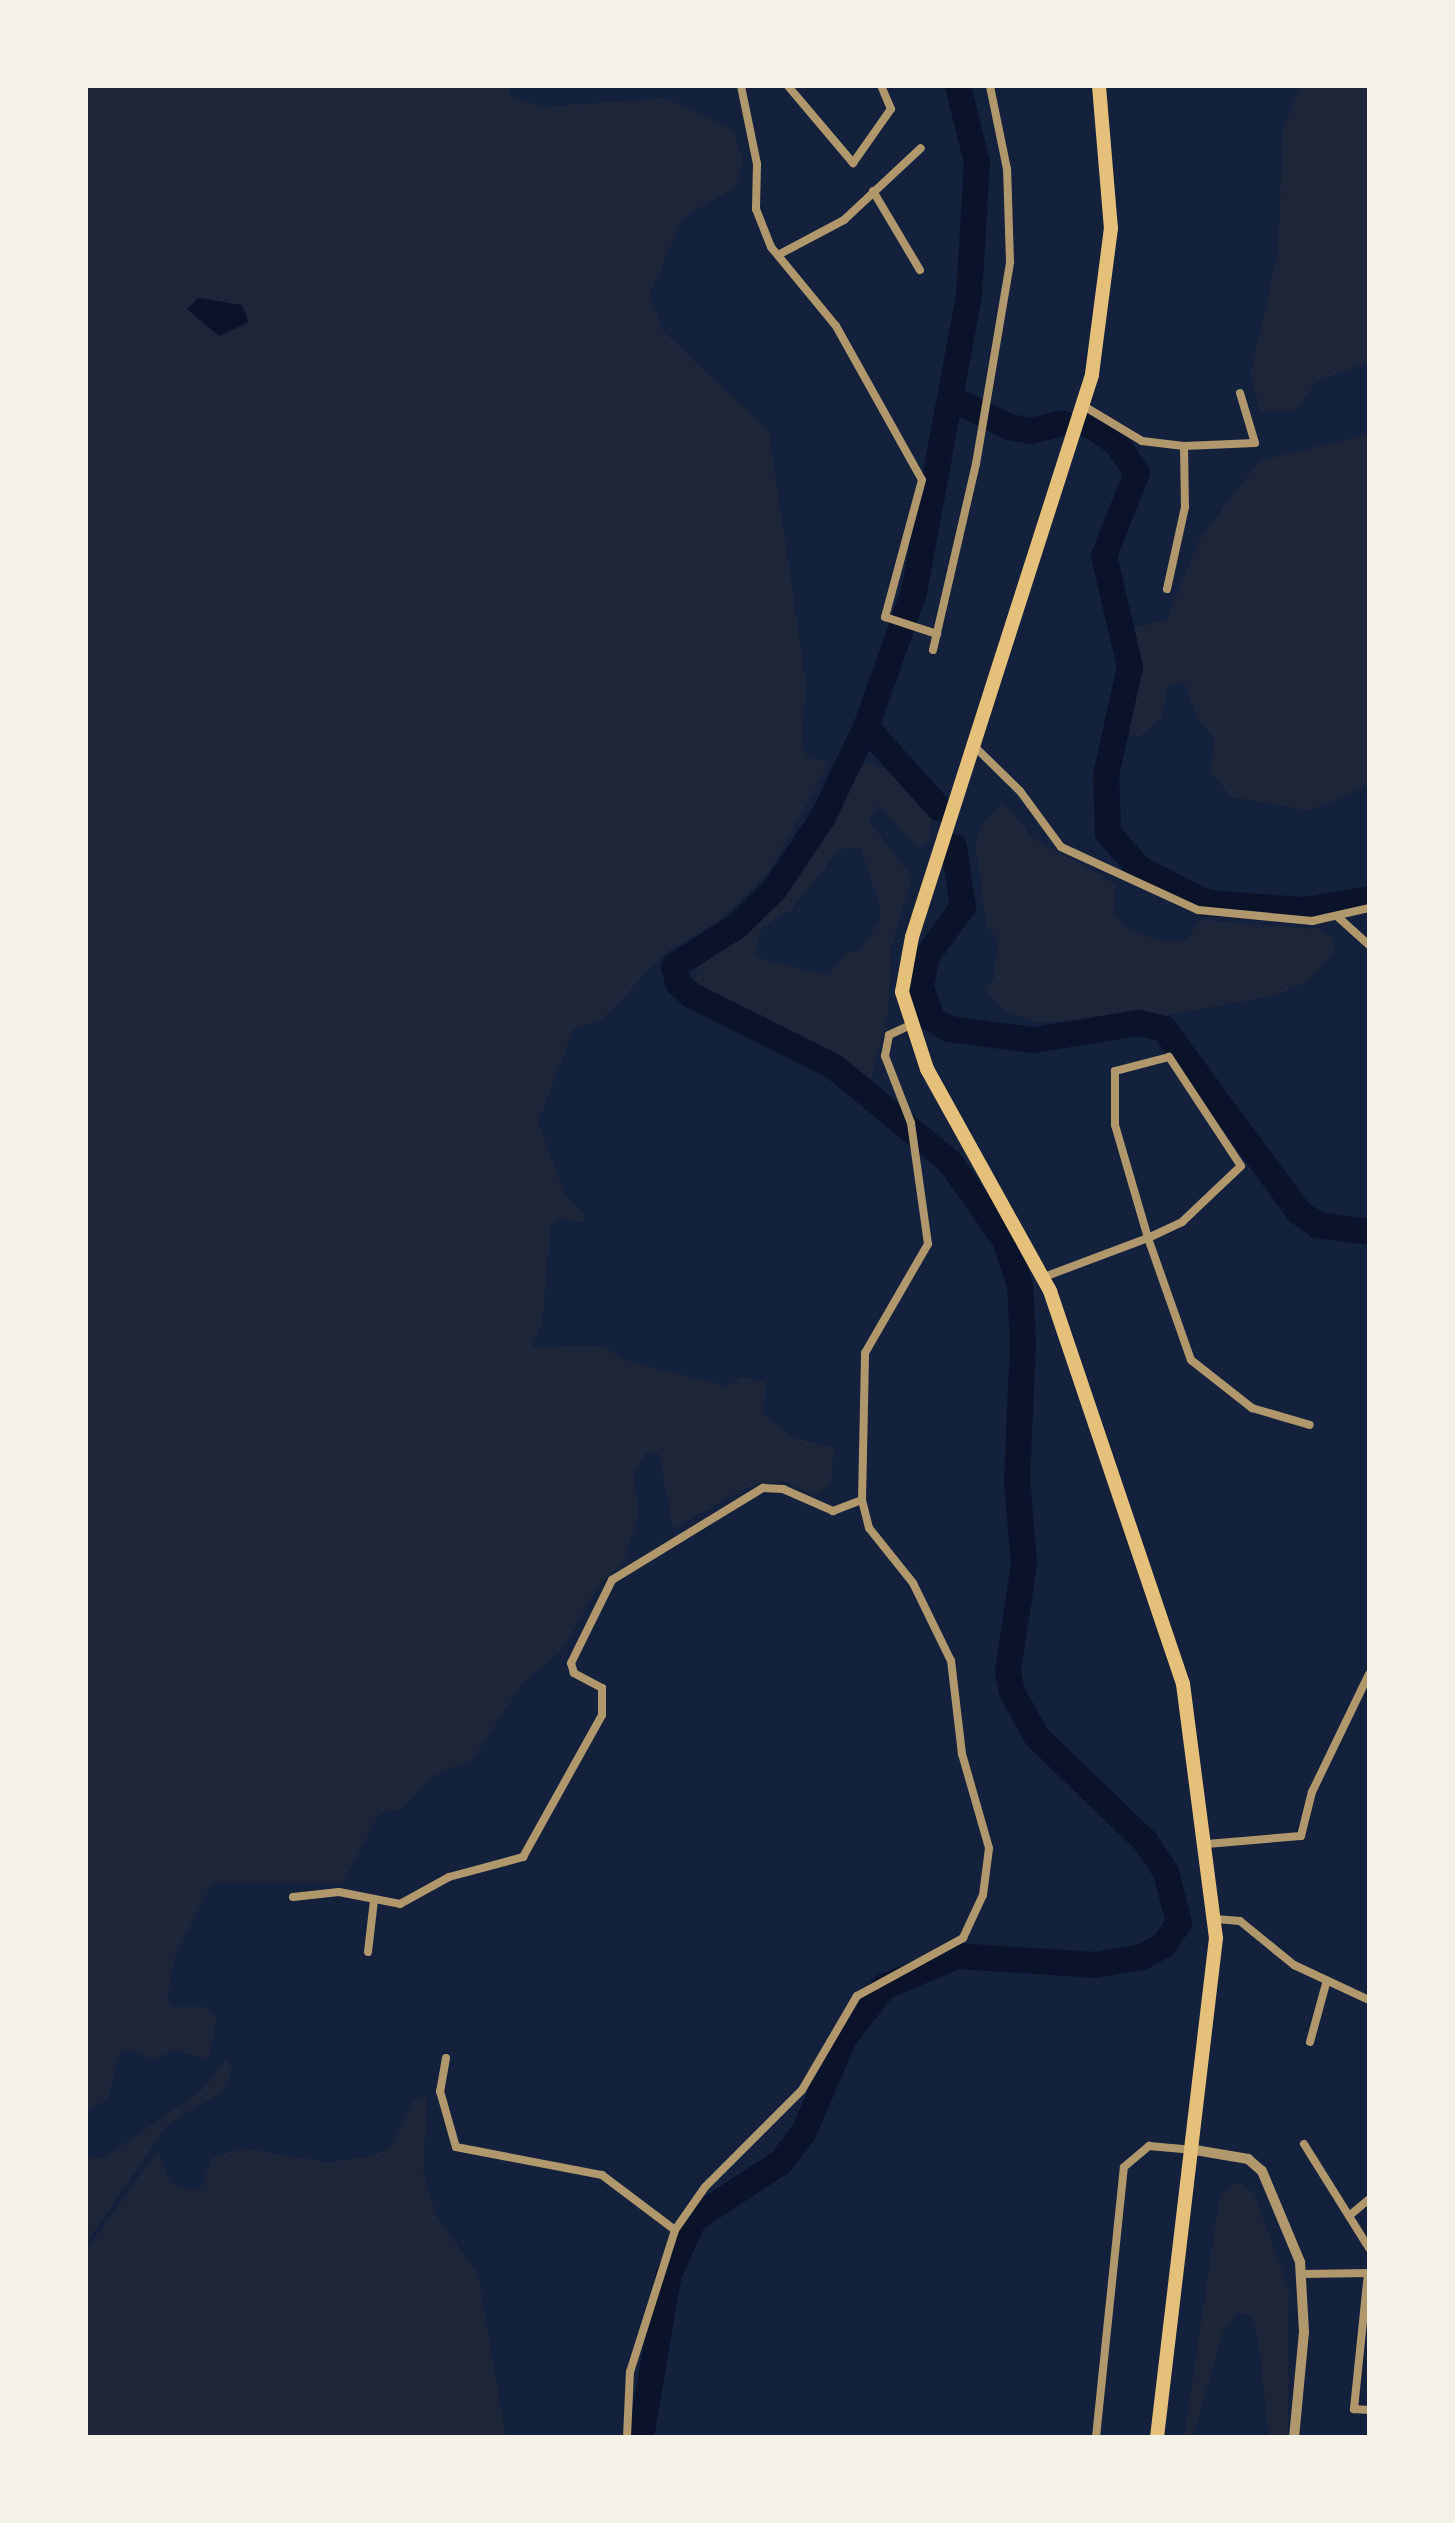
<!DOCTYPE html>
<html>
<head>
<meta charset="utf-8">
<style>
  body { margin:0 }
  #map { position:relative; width:1455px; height:2523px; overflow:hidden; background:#14213d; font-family:"Fira Sans",sans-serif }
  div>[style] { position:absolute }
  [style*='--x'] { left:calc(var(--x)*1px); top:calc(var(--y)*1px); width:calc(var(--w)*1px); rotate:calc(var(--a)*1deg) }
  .green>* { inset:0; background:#1d2539 }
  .water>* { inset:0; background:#0b132b }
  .river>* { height:26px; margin:-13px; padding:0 13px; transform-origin:13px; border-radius:13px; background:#0b132b }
  .minor>* { height:8px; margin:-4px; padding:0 4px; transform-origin:4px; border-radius:4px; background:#b1986c }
  .tertiary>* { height:10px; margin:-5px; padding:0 5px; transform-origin:5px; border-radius:5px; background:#b1986c }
  .trunk>* { height:14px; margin:-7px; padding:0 7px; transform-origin:7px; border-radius:7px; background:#e5c07b }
  span { translate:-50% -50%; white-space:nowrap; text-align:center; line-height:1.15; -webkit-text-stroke:6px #f6f1e7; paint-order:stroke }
  .frame { position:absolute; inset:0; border:88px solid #f6f1e7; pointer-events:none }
</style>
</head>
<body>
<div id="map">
  <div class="green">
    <i style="clip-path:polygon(86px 86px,509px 86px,509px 96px,544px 107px,665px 98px,733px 130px,743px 161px,735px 187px,683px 218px,650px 293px,663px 331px,769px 431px,806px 683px,802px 743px,808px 758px,830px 762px,768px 874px,718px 922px,665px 953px,603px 1019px,574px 1029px,538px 1122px,566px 1196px,585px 1214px,584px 1223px,560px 1219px,551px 1225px,542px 1323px,532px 1347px,602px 1346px,631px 1362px,727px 1386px,743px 1377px,765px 1382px,764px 1415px,794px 1438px,834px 1447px,831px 1483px,815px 1496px,783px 1481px,746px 1488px,673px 1529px,659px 1454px,646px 1453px,634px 1472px,639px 1516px,623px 1562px,598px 1586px,563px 1649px,522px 1684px,473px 1759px,432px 1777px,403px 1808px,379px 1814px,343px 1883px,212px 1883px,176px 1954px,167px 1998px,172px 2007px,206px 2007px,217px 2018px,209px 2060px,175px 2051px,152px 2059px,129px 2050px,120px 2054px,107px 2100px,86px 2112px)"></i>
    <i style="clip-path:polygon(1301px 86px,1369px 86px,1369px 362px,1317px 381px,1295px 412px,1260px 411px,1251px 374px,1278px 251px,1283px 128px)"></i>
    <i style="clip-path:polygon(1369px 434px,1369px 784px,1310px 811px,1232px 797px,1210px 772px,1214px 738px,1198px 721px,1184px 683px,1168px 686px,1162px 717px,1139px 737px,1124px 733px,1139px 664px,1130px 629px,1167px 619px,1199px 540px,1259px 461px)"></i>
    <i style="clip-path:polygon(evenodd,867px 762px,898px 774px,931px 818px,930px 841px,918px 848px,878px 805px,869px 821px,912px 877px,892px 945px,887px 1018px,869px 1088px,763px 1016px,694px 985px,701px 954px,752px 925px,793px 878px,843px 782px,867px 762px,860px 848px,880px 905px,879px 922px,859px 951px,847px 952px,828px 975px,755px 957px,762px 927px,790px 911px,840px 849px,860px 848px)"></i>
    <i style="clip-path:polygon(1003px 801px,1032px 837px,1116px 884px,1114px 915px,1128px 929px,1162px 941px,1188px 939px,1198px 920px,1319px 929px,1333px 937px,1334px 953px,1306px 982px,1277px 995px,1164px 1016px,1035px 1022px,1005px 1011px,985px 989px,994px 979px,997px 941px,986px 923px,976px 847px,980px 827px)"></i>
    <i style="clip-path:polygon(227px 2058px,232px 2069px,222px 2092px,168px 2124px,86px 2244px,86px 2156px,102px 2159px,202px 2090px)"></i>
    <i style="clip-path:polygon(428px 2095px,423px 2169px,436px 2215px,478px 2274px,506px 2437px,86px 2437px,86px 2250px,158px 2150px,171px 2183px,182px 2188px,201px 2188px,212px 2158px,241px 2148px,327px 2162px,367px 2157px,389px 2149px,414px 2099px)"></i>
    <i style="clip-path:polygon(1238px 2182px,1254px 2193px,1289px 2289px,1288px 2437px,1269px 2437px,1257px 2333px,1250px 2316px,1237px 2313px,1223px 2332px,1193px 2437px,1184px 2437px,1220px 2194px)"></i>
  </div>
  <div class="water">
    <i style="clip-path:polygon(198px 298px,242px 305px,249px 322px,219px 336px,187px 309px)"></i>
  </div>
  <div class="river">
    <i style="--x:955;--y:400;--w:60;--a:26.6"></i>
    <i style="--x:1009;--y:427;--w:22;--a:10"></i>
    <i style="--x:1031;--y:431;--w:33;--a:-14"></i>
    <i style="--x:1088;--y:424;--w:33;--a:33"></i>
    <i style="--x:1116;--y:442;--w:37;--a:56"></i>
    <i style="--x:1137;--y:473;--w:89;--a:111.7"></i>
    <i style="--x:1104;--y:556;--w:114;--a:76.8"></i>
    <i style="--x:1130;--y:667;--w:111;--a:102.5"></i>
    <i style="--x:1106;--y:775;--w:58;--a:88"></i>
    <i style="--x:1108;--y:833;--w:48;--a:48.4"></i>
    <i style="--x:1140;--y:869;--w:75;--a:26.9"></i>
    <i style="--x:1207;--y:903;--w:97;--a:4.1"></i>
    <i style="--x:1304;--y:910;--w:66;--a:-9.6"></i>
    <i style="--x:866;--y:727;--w:109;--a:48"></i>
    <i style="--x:954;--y:847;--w:61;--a:81.5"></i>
    <i style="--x:963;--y:907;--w:61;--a:126.3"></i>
    <i style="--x:927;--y:956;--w:32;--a:101"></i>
    <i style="--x:921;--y:987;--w:34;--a:71"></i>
    <i style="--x:932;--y:1019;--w:20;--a:30"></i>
    <i style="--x:949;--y:1029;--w:85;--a:7.5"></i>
    <i style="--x:1033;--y:1040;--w:107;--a:-9.1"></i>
    <i style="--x:1139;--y:1023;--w:26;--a:13"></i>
    <i style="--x:1164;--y:1029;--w:227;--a:53.6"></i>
    <i style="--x:1299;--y:1212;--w:22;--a:36"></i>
    <i style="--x:1317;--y:1225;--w:52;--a:7.7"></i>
    <i style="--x:641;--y:2437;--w:165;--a:-80.3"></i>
    <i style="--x:669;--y:2274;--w:60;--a:-65.6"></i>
    <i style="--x:694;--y:2219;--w:104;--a:-33.2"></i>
    <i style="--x:781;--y:2162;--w:38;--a:-53"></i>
    <i style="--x:804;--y:2132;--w:102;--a:-66.9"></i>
    <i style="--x:844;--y:2038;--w:65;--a:-51.9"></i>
    <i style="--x:884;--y:1987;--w:79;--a:-23"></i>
    <i style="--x:957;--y:1956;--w:139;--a:3.7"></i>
    <i style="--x:1096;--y:1965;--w:47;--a:-9.9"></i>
    <i style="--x:1142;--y:1957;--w:25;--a:-29"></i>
    <i style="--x:1164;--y:1945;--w:27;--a:-56"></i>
    <i style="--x:1179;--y:1923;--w:53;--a:-104.3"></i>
    <i style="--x:1166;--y:1872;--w:37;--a:-124"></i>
    <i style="--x:1145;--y:1841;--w:150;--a:-136.1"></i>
    <i style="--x:1037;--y:1737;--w:51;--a:-119.1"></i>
    <i style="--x:1012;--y:1692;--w:21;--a:-101"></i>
    <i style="--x:1008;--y:1671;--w:108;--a:-81.5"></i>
    <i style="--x:1024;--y:1564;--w:84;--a:-94.8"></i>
    <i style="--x:1017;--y:1480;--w:139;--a:-87.5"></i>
    <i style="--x:1023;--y:1341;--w:56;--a:-93.1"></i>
    <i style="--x:1020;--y:1285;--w:47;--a:-108.4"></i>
    <i style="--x:1005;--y:1240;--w:95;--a:-125.2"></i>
    <i style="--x:950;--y:1162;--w:151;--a:-140.6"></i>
    <i style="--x:833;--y:1066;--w:159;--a:-153.4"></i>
    <i style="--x:691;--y:995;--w:18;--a:-137"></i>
    <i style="--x:678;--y:983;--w:17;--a:-103"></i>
    <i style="--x:674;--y:966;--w:75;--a:-32.4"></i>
    <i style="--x:737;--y:926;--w:52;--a:-44.2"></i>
    <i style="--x:774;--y:890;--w:88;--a:-56.1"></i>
    <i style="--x:823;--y:817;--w:100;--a:-64.5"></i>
    <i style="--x:866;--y:727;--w:143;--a:-70.4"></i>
    <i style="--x:914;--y:592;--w:301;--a:-79.5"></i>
    <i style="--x:969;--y:296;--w:134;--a:-86.6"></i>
    <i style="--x:977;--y:162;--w:78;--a:-104"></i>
  </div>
  <div class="minor">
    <i style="--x:741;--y:86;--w:80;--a:78.4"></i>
    <i style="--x:757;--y:164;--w:45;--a:91.3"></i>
    <i style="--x:756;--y:209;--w:41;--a:68.5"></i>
    <i style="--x:771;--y:247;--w:102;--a:50.6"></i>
    <i style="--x:836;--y:326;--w:176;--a:60.8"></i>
    <i style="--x:922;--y:480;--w:142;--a:105.1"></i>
    <i style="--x:885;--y:617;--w:55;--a:18.1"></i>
    <i style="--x:788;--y:86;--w:101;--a:49.8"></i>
    <i style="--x:853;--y:163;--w:66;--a:-54.9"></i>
    <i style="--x:891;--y:109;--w:25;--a:-113"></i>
    <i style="--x:873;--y:191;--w:92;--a:59.3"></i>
    <i style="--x:778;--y:255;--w:75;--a:-27.9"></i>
    <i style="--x:844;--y:220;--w:105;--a:-43.1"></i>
    <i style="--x:1082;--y:405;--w:70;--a:31"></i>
    <i style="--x:1142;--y:441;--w:42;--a:6.8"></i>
    <i style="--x:1184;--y:446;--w:61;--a:89.1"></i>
    <i style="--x:1185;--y:507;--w:84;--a:102.4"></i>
    <i style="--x:1184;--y:446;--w:71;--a:-2.4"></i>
    <i style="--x:1255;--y:443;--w:52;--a:-106.7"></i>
    <i style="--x:933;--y:650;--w:191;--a:-77"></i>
    <i style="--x:976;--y:464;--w:205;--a:-80.4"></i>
    <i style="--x:1010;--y:262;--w:93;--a:-91.8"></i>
    <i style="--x:1007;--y:169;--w:85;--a:-101.6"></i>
    <i style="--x:974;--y:746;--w:64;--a:44.4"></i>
    <i style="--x:1020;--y:791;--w:69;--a:53.8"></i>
    <i style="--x:1061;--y:847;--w:151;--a:24.7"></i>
    <i style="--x:1198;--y:910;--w:115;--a:5.5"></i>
    <i style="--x:1312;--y:921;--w:58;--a:-12.8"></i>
    <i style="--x:1339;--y:918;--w:40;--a:42"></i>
    <i style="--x:1044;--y:1277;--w:111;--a:-20.6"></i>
    <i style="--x:1148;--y:1238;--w:38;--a:-25"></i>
    <i style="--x:1182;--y:1222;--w:81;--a:-43.5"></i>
    <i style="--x:1241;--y:1166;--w:131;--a:-123.4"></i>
    <i style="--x:1169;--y:1057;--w:56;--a:165.5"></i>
    <i style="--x:1115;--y:1071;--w:54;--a:90"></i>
    <i style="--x:1115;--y:1125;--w:118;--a:73.7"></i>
    <i style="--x:1148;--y:1238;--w:129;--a:70.6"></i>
    <i style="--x:1191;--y:1360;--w:78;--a:38.2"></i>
    <i style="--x:1252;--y:1408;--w:60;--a:16.3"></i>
    <i style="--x:1207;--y:1844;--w:94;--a:-4.9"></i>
    <i style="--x:1301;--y:1836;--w:45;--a:-76"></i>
    <i style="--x:1312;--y:1792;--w:131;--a:-64.2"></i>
    <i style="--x:293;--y:1897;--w:46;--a:-6.2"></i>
    <i style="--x:339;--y:1892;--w:62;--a:11.1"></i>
    <i style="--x:400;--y:1904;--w:56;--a:-28.9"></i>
    <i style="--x:449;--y:1877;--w:77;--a:-15.1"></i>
    <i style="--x:523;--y:1857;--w:162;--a:-60.9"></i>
    <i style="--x:602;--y:1715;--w:27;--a:-90"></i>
    <i style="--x:602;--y:1688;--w:32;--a:-152"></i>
    <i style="--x:574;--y:1673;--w:10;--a:-107"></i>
    <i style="--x:571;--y:1663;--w:93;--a:-63.7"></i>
    <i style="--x:612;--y:1580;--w:177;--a:-31.4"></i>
    <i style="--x:763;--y:1488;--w:20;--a:3"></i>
    <i style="--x:783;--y:1489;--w:55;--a:23.7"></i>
    <i style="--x:833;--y:1511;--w:31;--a:-21"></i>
    <i style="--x:1216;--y:1919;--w:24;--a:5"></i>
    <i style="--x:1240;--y:1921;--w:70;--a:39.2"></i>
    <i style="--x:1294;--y:1965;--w:83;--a:25"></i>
    <i style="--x:368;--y:1952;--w:52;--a:-83.4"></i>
    <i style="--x:1310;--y:2042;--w:64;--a:-74.7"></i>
    <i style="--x:446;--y:2058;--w:34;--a:100"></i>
    <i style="--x:440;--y:2091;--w:58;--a:74.1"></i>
    <i style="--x:456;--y:2147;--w:149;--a:10.9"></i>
    <i style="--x:602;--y:2175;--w:91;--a:37"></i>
    <i style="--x:1304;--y:2144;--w:123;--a:58"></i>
    <i style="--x:1349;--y:2216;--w:26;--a:-40"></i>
    <i style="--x:1368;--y:2273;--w:137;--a:95.9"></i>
    <i style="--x:1354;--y:2409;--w:15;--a:4"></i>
    <i style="--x:1302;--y:2274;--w:67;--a:-0.9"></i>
    <i style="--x:627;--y:2437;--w:65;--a:-87.4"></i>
    <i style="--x:630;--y:2372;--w:149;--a:-72.4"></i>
    <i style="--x:675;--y:2230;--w:52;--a:-55.1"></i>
    <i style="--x:705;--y:2187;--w:137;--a:-45"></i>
    <i style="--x:802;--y:2090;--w:109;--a:-59.7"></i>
    <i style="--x:857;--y:1996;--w:121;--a:-28.7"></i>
    <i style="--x:963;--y:1938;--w:47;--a:-65.1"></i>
    <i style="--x:983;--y:1895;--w:47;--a:-82.7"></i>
    <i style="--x:989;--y:1848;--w:98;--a:-106"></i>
    <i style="--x:962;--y:1754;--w:94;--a:-96.7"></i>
    <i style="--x:951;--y:1661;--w:87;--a:-116"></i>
    <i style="--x:913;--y:1583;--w:70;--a:-128.7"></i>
    <i style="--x:869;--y:1528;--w:29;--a:-104"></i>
    <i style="--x:862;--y:1500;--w:147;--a:-88.8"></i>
    <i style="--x:865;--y:1353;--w:126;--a:-60"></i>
    <i style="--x:928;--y:1244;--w:122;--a:-98"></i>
    <i style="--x:911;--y:1123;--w:72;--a:-111.2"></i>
    <i style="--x:885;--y:1056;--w:21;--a:-79"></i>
    <i style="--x:889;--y:1035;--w:21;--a:-25"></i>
    <i style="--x:1096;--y:2437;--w:271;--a:-84.1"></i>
    <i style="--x:1124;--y:2167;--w:33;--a:-40"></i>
    <i style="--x:1149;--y:2146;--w:45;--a:5.1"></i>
  </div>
  <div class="tertiary">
    <i style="--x:1195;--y:2150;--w:54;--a:9.6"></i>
    <i style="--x:1248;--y:2159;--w:18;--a:41"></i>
    <i style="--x:1262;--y:2171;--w:99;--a:67.3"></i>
    <i style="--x:1300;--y:2262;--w:70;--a:86.7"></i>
    <i style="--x:1304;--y:2332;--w:105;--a:95.4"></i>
  </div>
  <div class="trunk">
    <i style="--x:1099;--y:86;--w:143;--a:85.2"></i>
    <i style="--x:1111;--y:228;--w:148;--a:97.4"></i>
    <i style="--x:1092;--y:375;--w:590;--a:107.76"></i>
    <i style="--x:912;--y:937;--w:56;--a:100.3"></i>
    <i style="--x:902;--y:992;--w:81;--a:72"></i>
    <i style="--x:927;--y:1069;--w:254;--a:61"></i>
    <i style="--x:1050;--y:1291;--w:415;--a:71.3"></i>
    <i style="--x:1183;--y:1684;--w:256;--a:82.6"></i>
    <i style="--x:1216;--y:1938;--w:502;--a:96.74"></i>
  </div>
  <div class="frame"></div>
</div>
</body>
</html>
